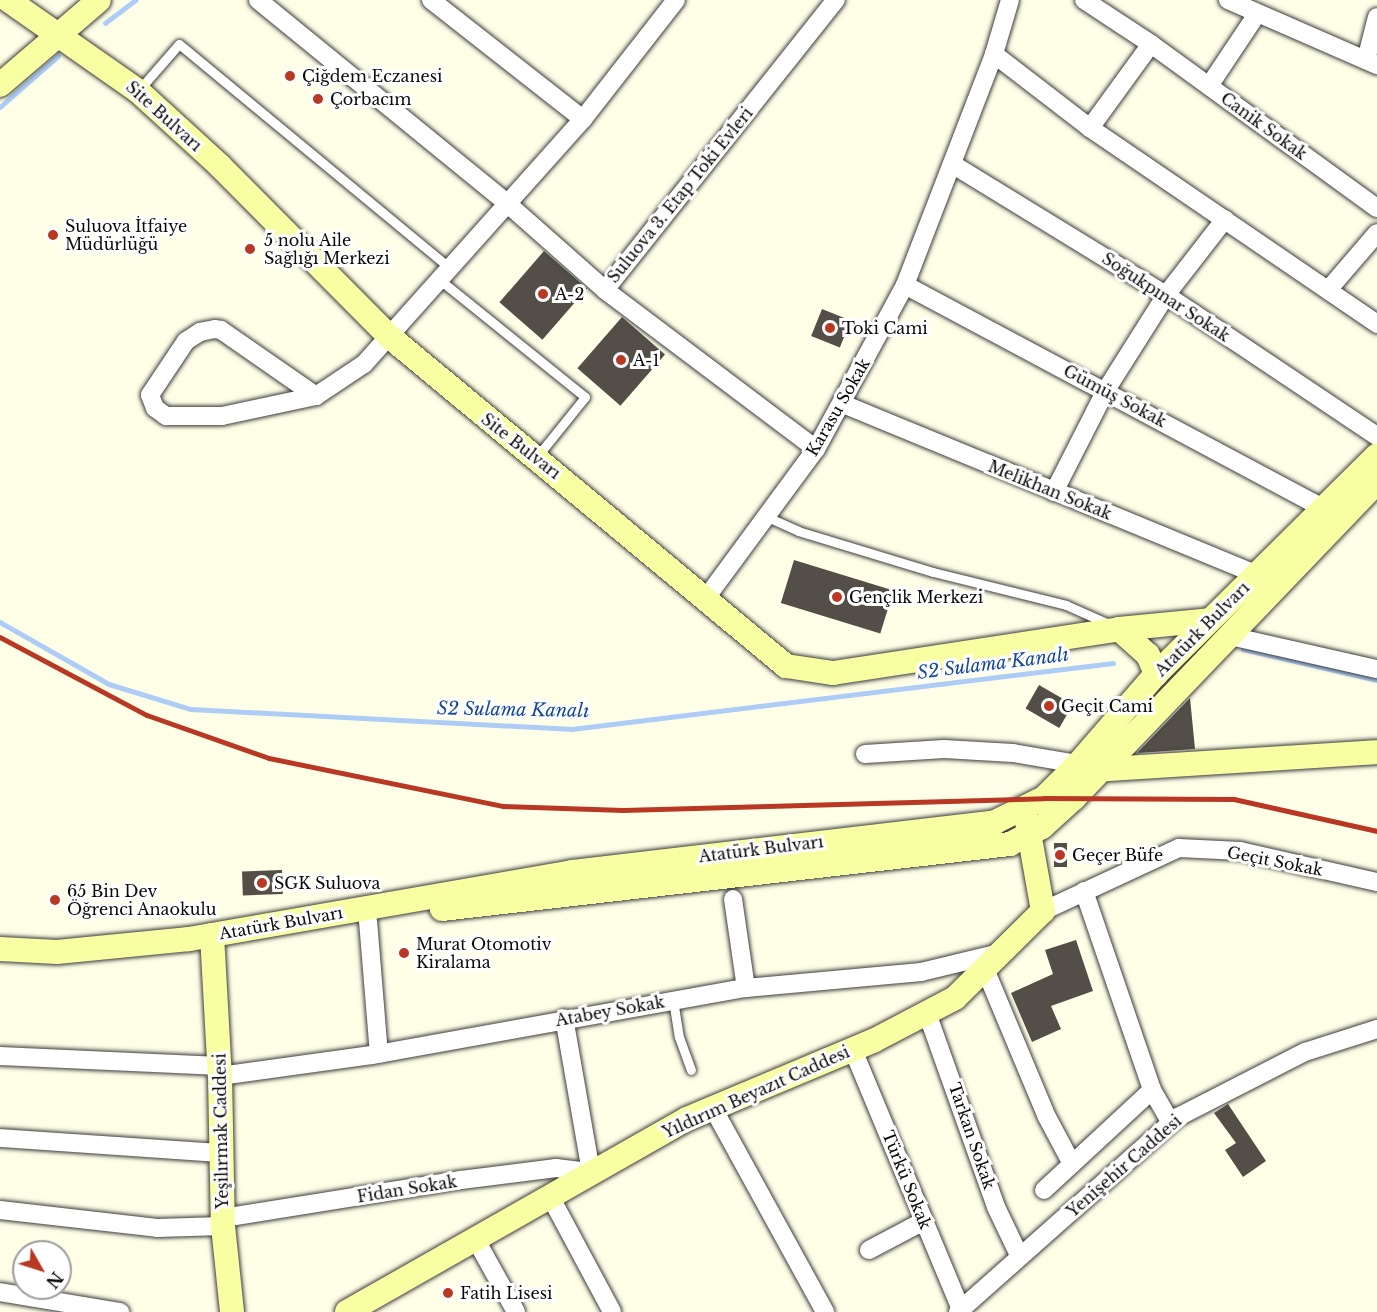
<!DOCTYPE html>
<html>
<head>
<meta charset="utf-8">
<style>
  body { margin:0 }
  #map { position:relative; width:1377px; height:1312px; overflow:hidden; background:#ffffe8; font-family:"Libre Baskerville",serif }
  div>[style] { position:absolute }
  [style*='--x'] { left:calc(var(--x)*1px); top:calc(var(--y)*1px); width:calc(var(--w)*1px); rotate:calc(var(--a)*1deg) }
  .stream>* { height:4.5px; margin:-2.25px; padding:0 2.25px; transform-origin:2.25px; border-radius:2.25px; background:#adcdf6 }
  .building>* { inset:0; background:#534e47; transform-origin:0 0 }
  .roads { filter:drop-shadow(0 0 2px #3d3d3d) drop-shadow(0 0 2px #3d3d3d) }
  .lane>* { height:9px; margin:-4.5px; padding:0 4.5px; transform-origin:4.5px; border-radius:4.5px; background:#fff }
  .street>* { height:18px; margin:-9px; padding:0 9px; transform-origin:9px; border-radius:9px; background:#fff }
  .secondary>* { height:24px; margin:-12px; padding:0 12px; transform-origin:12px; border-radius:12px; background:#f8ffa3 }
  .rail>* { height:4.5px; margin:-2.25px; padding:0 2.25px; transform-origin:2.25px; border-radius:2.25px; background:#b93824 }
  .dots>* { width:16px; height:16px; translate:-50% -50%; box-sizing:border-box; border:3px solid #fff; border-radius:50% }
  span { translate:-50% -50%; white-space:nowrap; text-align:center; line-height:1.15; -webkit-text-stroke:6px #fff; paint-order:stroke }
  .poi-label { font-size:16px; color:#0a0a0a }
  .left { translate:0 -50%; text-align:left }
  .street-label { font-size:16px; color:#0a0a0a }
  .water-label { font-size:18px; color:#15479b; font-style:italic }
  .north { position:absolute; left:12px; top:1240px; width:60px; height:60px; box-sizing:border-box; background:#fff; border:2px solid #9d9d9d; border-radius:50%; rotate:129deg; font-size:16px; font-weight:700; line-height:24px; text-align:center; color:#0a0a0a }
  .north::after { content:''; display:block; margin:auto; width:21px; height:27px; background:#b93824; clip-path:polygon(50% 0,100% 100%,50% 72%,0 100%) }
</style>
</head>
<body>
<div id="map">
  <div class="stream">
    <i style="--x:105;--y:23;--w:38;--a:-37"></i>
    <i style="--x:0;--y:107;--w:77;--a:-41.3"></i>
    <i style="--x:0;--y:622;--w:125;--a:29.6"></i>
    <i style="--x:109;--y:684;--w:86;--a:17"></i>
    <i style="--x:191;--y:709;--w:382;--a:3"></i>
    <i style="--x:572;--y:729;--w:545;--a:-6.96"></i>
    <i style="--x:1243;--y:649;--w:138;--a:13"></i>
  </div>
  <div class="building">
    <i style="left:544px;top:251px;width:57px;height:68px;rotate:41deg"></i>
    <i style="left:822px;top:309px;width:31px;height:29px;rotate:22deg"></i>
    <i style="left:622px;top:317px;width:57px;height:68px;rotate:41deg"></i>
    <i style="left:794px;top:560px;width:104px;height:45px;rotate:17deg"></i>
    <i style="left:1039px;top:685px;width:39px;height:27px;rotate:30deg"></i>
    <i style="clip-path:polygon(1190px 698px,1195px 749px,1138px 753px,1138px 752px)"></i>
    <i style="left:1054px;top:843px;width:13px;height:24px"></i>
    <i style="left:282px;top:870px;width:24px;height:40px;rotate:88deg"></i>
    <i style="clip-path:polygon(1076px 940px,1093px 991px,1051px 1006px,1061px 1029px,1032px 1042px,1011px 993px,1053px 974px,1045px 950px)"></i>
    <i style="clip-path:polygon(1228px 1104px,1266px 1161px,1243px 1177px,1225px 1150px,1236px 1143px,1214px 1113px)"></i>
  </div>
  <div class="roads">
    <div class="lane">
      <i style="--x:138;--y:91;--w:62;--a:-48.9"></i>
      <i style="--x:179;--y:44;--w:352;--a:39.6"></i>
      <i style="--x:440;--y:280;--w:186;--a:38.9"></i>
      <i style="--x:585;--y:397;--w:78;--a:128.8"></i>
      <i style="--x:765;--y:516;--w:36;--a:24"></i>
      <i style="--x:798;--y:531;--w:141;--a:16.9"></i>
      <i style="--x:933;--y:572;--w:137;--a:13.9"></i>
      <i style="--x:1066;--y:605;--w:49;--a:24"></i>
      <i style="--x:673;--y:1000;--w:37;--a:81"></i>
      <i style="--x:679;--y:1037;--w:35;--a:70"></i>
    </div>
    <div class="street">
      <i style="--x:258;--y:0;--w:324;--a:39.2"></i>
      <i style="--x:509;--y:205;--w:128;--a:41.5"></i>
      <i style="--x:605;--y:290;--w:264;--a:37"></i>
      <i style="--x:431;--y:0;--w:193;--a:38.1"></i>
      <i style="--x:1084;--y:0;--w:80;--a:33.3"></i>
      <i style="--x:1151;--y:44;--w:279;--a:36"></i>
      <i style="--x:1228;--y:0;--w:163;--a:23.6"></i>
      <i style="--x:1151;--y:44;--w:104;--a:126"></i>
      <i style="--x:1090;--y:128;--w:348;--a:34.3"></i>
      <i style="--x:994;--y:54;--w:121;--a:37.6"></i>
      <i style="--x:1366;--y:60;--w:44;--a:-75.7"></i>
      <i style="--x:1209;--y:86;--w:87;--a:-56.3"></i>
      <i style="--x:952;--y:164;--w:251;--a:31.5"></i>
      <i style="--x:1166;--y:295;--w:254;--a:33.8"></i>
      <i style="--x:905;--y:285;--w:474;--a:28.1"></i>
      <i style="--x:605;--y:290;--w:371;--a:-51.5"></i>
      <i style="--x:1328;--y:290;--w:75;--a:-49.3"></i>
      <i style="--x:316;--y:396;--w:116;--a:-145.2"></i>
      <i style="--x:221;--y:330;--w:6;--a:-171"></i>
      <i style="--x:215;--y:329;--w:15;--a:169"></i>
      <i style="--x:200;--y:332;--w:17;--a:147"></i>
      <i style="--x:186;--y:341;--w:65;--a:123.7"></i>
      <i style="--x:150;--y:395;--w:14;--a:69"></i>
      <i style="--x:155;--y:408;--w:14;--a:36"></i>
      <i style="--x:166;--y:416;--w:56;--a:0"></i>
      <i style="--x:222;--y:416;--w:96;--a:-12"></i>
      <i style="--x:316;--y:396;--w:58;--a:-33.7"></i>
      <i style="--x:364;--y:364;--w:329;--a:-48.2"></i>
      <i style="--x:583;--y:119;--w:151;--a:-52"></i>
      <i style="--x:843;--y:404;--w:448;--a:22.4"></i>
      <i style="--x:1054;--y:492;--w:114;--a:-63"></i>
      <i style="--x:1106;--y:390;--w:112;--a:-57.7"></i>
      <i style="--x:1166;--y:295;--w:96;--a:-52.2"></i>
      <i style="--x:706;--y:598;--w:185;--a:-53.6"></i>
      <i style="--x:816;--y:449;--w:187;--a:-61.5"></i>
      <i style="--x:905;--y:285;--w:248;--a:-68.9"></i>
      <i style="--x:994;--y:54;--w:56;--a:-73.5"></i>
      <i style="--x:1230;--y:636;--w:151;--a:12.7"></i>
      <i style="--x:865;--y:754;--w:79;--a:-3.6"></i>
      <i style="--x:944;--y:749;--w:69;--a:3.3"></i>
      <i style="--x:1013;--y:753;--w:66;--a:9.6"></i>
      <i style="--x:1084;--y:891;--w:210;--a:71.1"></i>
      <i style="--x:1152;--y:1090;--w:38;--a:60"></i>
      <i style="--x:733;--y:899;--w:90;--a:81.7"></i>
      <i style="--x:1043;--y:911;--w:150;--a:-24.9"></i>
      <i style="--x:1179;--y:848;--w:61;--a:2.8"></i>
      <i style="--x:1240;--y:851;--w:140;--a:12.8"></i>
      <i style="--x:368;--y:921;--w:133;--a:85.3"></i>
      <i style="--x:985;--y:969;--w:160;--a:67.3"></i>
      <i style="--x:1047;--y:1117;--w:53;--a:62"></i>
      <i style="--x:927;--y:1013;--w:206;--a:70.4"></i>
      <i style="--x:996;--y:1207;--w:55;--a:64.4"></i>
      <i style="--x:853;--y:1050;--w:282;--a:67.4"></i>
      <i style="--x:0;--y:1056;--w:220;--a:2.6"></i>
      <i style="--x:220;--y:1076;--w:153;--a:-7.9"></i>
      <i style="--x:372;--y:1055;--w:380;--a:-10.2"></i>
      <i style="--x:746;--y:988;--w:176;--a:-5.2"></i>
      <i style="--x:921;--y:972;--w:81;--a:-13.5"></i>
      <i style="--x:713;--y:1108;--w:233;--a:61.2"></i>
      <i style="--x:0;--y:1138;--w:222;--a:3.9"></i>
      <i style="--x:1044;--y:1190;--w:147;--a:-42.8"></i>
      <i style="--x:551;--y:1198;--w:129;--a:61.8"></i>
      <i style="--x:0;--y:1210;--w:158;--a:6.5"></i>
      <i style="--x:157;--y:1228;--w:66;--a:-1.7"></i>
      <i style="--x:223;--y:1218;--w:241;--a:-9.1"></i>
      <i style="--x:461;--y:1180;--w:96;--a:-7.2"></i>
      <i style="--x:556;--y:1168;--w:35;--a:7"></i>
      <i style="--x:591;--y:1172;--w:156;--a:-99.9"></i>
      <i style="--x:476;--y:1240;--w:82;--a:60.9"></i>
      <i style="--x:869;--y:1250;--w:62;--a:-27.8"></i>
      <i style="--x:0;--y:1292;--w:122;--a:9.5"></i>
      <i style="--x:958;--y:1312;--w:294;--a:-41.6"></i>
      <i style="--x:1178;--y:1117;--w:143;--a:-27.1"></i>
      <i style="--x:1305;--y:1052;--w:76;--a:-17.7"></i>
    </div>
    <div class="secondary">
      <i style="--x:8;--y:0;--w:159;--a:35"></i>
      <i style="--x:138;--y:91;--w:111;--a:42.4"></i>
      <i style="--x:220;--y:166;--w:241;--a:45.2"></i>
      <i style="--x:390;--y:337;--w:515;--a:39.72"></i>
      <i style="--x:786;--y:666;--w:48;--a:8.5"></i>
      <i style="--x:833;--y:673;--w:289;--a:-8.7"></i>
      <i style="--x:1119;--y:629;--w:91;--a:-5.6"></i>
      <i style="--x:0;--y:85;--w:130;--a:-40.6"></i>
      <i style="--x:1119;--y:629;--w:39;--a:42"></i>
      <i style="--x:1148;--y:655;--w:21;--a:67"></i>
      <i style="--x:1093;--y:770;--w:285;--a:-3.6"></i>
      <i style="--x:442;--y:909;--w:572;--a:-6.53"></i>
      <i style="--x:1010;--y:844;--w:36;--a:-28"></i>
      <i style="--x:1042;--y:827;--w:43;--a:-42.2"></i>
      <i style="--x:1074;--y:798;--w:438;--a:-46.2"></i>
      <i style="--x:212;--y:935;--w:141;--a:86.8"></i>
      <i style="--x:220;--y:1076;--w:150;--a:88.9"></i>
      <i style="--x:223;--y:1226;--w:86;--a:84"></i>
      <i style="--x:0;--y:949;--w:57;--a:3"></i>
      <i style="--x:57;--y:952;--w:133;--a:-5.6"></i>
      <i style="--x:189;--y:939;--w:389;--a:-9.9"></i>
      <i style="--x:572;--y:872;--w:426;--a:-6.7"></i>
      <i style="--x:995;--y:822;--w:55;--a:-26.1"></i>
      <i style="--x:1044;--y:798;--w:48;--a:-45"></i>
      <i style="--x:1078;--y:764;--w:119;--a:-49.1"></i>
      <i style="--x:1156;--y:674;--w:311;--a:-44.7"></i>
      <i style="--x:347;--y:1312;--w:391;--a:-29.6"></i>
      <i style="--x:687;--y:1119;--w:202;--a:-22.8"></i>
      <i style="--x:873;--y:1041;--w:93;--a:-27.7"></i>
      <i style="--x:955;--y:998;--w:124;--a:-44.7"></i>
      <i style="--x:1043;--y:911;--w:91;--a:-100.1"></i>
    </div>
  </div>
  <div class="rail">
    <i style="--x:0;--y:637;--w:166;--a:28"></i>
    <i style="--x:147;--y:715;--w:129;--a:19.4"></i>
    <i style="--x:269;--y:758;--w:239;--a:11.6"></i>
    <i style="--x:503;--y:806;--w:120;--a:1.9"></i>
    <i style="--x:623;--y:810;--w:421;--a:-1.6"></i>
    <i style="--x:1044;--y:798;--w:190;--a:0.3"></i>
    <i style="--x:1234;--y:799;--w:147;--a:12.6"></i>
  </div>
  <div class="dots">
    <i style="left:290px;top:76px;background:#b93824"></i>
    <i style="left:318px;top:99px;background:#b93824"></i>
    <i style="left:53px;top:235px;background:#b93824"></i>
    <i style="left:250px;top:249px;background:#b93824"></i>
    <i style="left:543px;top:294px;background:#b93824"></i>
    <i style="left:830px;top:328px;background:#b93824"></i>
    <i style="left:621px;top:360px;background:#b93824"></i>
    <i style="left:837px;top:597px;background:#b93824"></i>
    <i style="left:1049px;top:706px;background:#b93824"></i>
    <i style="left:1060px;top:855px;background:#b93824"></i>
    <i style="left:262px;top:883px;background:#b93824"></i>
    <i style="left:55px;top:900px;background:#b93824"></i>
    <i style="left:404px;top:953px;background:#b93824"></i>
    <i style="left:448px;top:1293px;background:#b93824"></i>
  </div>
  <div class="poi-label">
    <span class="left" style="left:302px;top:76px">Çiğdem Eczanesi</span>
    <span class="left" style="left:330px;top:99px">Çorbacım</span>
    <span class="left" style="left:65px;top:235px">Suluova İtfaiye<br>Müdürlüğü</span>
    <span class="left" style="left:264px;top:249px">5 nolu Aile<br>Sağlığı Merkezi</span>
    <span class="left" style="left:555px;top:294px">A-2</span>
    <span class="left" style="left:842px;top:328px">Toki Cami</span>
    <span class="left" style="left:633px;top:360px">A-1</span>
    <span class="left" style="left:849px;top:597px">Gençlik Merkezi</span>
    <span class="left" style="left:1061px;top:706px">Geçit Cami</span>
    <span class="left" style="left:1072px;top:855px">Geçer Büfe</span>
    <span class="left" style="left:274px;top:883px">SGK Suluova</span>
    <span class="left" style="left:67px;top:900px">65 Bin Dev<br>Öğrenci Anaokulu</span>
    <span class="left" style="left:416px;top:953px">Murat Otomotiv<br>Kiralama</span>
    <span class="left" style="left:460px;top:1293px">Fatih Lisesi</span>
  </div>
  <div class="street-label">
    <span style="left:164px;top:116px;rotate:42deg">Site Bulvarı</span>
    <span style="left:1264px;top:126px;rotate:36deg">Canik Sokak</span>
    <span style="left:680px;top:195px;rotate:-51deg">Suluova 3. Etap Toki Evleri</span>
    <span style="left:1166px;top:297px;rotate:33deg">Soğukpınar Sokak</span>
    <span style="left:1115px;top:396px;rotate:28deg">Gümüş Sokak</span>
    <span style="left:838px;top:407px;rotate:-60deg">Karasu Sokak</span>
    <span style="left:521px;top:446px;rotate:38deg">Site Bulvarı</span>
    <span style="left:1050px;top:490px;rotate:22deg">Melikhan Sokak</span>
    <span style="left:1202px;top:629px;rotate:-45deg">Atatürk Bulvarı</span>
    <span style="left:761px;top:849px;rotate:-7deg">Atatürk Bulvarı</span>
    <span style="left:1275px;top:861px;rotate:11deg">Geçit Sokak</span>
    <span style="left:281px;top:923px;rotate:-10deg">Atatürk Bulvarı</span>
    <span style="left:610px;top:1011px;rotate:-10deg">Atabey Sokak</span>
    <span style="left:756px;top:1092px;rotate:-24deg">Yıldırım Beyazıt Caddesi</span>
    <span style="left:221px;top:1131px;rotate:-91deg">Yeşilırmak Caddesi</span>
    <span style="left:972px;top:1136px;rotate:71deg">Tarkan Sokak</span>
    <span style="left:1124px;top:1166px;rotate:-41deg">Yenişehir Caddesi</span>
    <span style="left:907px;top:1180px;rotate:68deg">Türkü Sokak</span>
    <span style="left:407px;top:1189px;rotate:-9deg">Fidan Sokak</span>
  </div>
  <div class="water-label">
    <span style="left:993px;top:664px;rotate:-7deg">S2 Sulama Kanalı</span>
    <span style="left:513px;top:710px;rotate:1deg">S2 Sulama Kanalı</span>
  </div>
  <div class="north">N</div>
</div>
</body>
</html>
